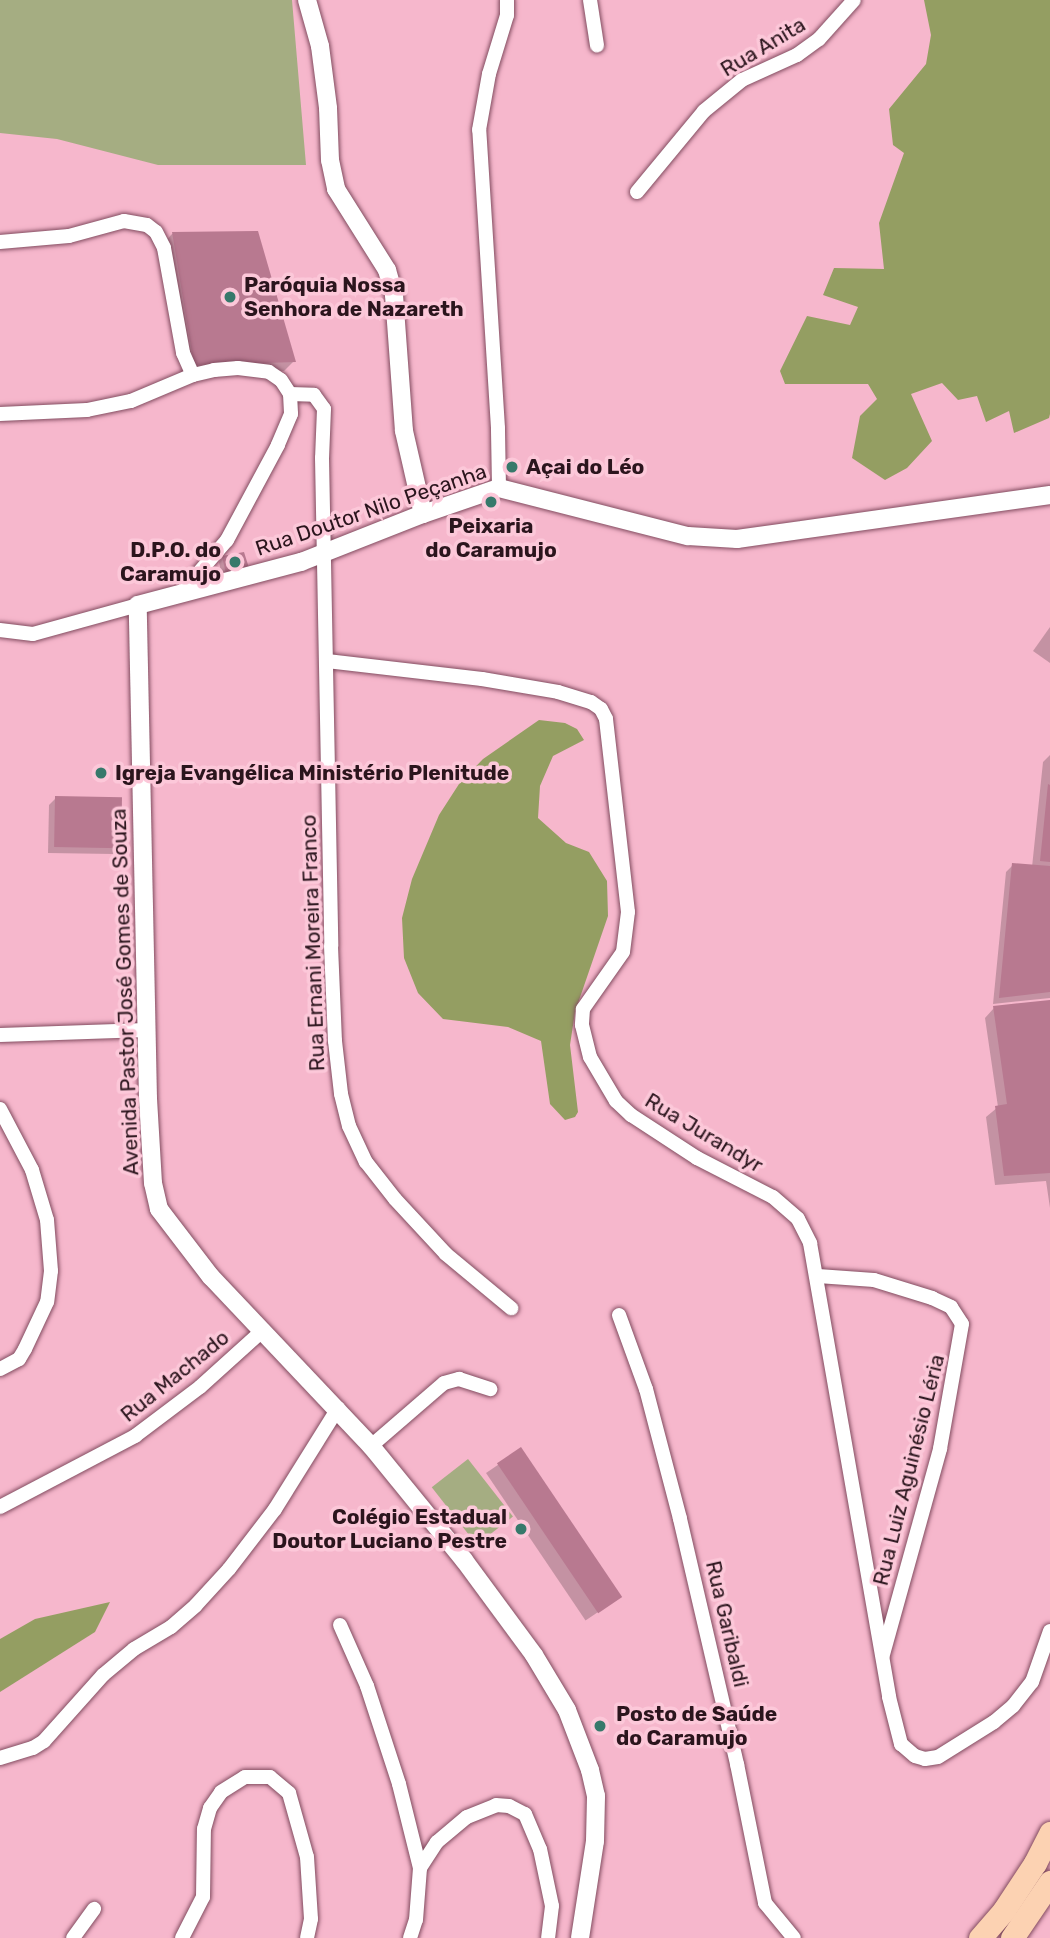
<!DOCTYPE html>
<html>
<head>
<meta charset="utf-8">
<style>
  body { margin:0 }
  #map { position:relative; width:1050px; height:1938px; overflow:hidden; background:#f6b7cc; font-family:Rubik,sans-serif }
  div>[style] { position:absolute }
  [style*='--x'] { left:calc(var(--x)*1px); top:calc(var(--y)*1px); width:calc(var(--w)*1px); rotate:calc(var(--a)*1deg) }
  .green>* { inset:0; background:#a5ad82; transform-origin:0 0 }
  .forest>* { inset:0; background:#949e62 }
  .shadow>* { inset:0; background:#0003; transform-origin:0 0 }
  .building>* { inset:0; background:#b87990; transform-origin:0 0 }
  .roads { filter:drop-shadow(0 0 2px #824c60) drop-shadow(0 0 2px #824c60) }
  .minor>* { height:14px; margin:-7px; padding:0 7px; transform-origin:7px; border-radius:7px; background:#fff }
  .tertiary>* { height:18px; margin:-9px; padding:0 9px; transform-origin:9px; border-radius:9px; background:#fff }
  .trunk>* { height:23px; margin:-11.5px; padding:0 11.5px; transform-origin:11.5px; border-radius:11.5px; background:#fcd2b2 }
  .dots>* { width:19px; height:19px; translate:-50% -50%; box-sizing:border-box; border:4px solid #fcc8d9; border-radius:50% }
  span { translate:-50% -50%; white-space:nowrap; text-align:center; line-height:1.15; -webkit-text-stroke:7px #fcc8d9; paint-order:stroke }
  .street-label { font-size:21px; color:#2b151d }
  .poi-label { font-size:21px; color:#2b151d; font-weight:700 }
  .left { translate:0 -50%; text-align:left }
  .right { translate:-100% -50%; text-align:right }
</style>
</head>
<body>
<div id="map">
  <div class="green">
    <i style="clip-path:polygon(0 0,292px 0,306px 165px,158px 165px,57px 139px,0 133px)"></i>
    <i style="left:468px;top:1459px;width:73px;height:46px;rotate:52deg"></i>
  </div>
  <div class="forest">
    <i style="clip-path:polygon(924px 0,1050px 0,1050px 414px,1049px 418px,1014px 433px,1009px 411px,986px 422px,977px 396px,958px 400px,942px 383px,911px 394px,932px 441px,907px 468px,885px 480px,852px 458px,860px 416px,877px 399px,868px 384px,785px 384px,780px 371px,807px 316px,850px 325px,858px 307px,823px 295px,834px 268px,884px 269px,879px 223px,904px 153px,893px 145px,889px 109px,926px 64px,931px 35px)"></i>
    <i style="clip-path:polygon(539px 720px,565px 723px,577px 729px,584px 740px,553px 756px,540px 786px,538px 818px,566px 843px,589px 852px,607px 881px,608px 916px,575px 1012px,570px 1045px,578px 1112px,575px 1117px,565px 1120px,550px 1104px,541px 1041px,508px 1027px,443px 1019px,418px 993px,404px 958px,402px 918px,412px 879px,439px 815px,459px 784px,483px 759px)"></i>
    <i style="clip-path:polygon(110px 1602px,95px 1632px,0 1692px,0 1639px,35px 1619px)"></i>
  </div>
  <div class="shadow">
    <i style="clip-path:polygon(257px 232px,294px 361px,284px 371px,185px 374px,163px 244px,172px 234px)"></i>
    <i style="clip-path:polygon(223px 557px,247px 568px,222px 577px,219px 562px)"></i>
    <i style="clip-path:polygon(1050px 627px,1050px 663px,1033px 651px)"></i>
    <i style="clip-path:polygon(1050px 755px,1050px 998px,993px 1004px,1006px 872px,1013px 865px,1032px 867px,1043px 762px)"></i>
    <i style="clip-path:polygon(56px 798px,120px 847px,113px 854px,48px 853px,49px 805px)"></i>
    <i style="clip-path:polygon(1050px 1002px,1050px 1208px,1046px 1181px,995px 1185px,986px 1117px,998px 1107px,985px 1018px,994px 1008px)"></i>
    <i style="left:520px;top:1450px;width:178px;height:41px;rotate:56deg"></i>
  </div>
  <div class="building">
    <i style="clip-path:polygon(258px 231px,296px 362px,194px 365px,172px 232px)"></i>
    <i style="clip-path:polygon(244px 552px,249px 568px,226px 574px,222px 556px)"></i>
    <i style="clip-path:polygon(1048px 784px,1050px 785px,1050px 862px,1040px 861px)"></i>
    <i style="left:55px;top:796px;width:67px;height:51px;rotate:1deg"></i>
    <i style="clip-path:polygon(1012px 863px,1050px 866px,1050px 992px,999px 998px)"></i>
    <i style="clip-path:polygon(1050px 1000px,1050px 1173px,1004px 1176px,995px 1106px,1007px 1104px,993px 1006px)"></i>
    <i style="left:521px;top:1447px;width:181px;height:29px;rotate:56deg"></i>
  </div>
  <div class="roads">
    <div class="minor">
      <i style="--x:590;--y:0;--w:46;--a:81.2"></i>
      <i style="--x:637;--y:192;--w:105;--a:-50.4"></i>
      <i style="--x:704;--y:111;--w:49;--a:-39.2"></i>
      <i style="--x:742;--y:80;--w:60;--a:-24.4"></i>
      <i style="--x:797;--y:55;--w:27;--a:-36"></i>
      <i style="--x:819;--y:39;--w:52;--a:-48.1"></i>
      <i style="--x:0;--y:242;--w:69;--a:-5"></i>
      <i style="--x:69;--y:236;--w:57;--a:-15.3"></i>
      <i style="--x:124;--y:221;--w:23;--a:10"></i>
      <i style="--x:147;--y:225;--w:11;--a:38"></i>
      <i style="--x:156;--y:232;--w:18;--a:63"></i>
      <i style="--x:164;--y:248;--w:107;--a:79.7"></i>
      <i style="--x:183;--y:353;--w:24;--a:66"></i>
      <i style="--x:290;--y:394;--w:24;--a:2"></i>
      <i style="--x:314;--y:395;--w:17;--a:54"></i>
      <i style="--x:324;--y:409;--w:49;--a:92.3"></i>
      <i style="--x:322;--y:458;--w:488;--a:88.9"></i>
      <i style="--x:331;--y:946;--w:95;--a:87.6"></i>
      <i style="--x:335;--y:1041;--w:53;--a:83.5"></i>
      <i style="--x:341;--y:1094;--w:33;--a:76"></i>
      <i style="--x:349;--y:1126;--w:40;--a:65"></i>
      <i style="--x:366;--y:1162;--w:47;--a:51.9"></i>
      <i style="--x:395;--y:1199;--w:75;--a:47.2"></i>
      <i style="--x:446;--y:1254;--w:85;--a:39.7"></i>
      <i style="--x:0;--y:414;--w:87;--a:-2.6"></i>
      <i style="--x:87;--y:410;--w:45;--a:-11.6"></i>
      <i style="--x:131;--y:401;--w:67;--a:-22.8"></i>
      <i style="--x:193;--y:375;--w:22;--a:-13"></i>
      <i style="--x:214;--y:370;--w:24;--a:-5"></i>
      <i style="--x:238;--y:368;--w:31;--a:7"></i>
      <i style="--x:269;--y:372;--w:14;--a:34"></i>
      <i style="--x:281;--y:380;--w:17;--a:57"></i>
      <i style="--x:290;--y:394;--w:20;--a:87"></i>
      <i style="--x:291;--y:414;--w:34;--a:113"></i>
      <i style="--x:278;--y:445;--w:108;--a:118.2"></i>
      <i style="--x:227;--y:540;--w:69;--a:130.9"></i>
      <i style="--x:499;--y:488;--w:60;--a:-91"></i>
      <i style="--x:498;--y:428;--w:299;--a:-93.6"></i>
      <i style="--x:479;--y:130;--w:57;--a:-79.9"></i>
      <i style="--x:489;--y:74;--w:62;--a:-73"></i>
      <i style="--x:507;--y:15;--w:15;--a:-90"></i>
      <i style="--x:0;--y:630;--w:33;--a:7"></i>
      <i style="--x:33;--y:634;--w:109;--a:-15.4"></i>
      <i style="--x:327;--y:661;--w:156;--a:6.6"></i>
      <i style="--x:482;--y:679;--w:77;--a:9.7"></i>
      <i style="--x:558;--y:692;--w:34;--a:17"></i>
      <i style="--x:591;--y:702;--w:12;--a:35"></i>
      <i style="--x:601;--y:709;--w:11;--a:63"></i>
      <i style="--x:606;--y:719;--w:194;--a:83.5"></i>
      <i style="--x:628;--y:912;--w:40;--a:97.1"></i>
      <i style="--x:623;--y:952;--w:70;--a:125.1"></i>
      <i style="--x:583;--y:1009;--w:16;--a:94"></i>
      <i style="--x:582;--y:1025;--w:33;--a:76"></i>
      <i style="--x:590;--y:1057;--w:51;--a:59.4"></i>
      <i style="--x:616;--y:1101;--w:21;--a:43"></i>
      <i style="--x:631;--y:1115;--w:79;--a:33.1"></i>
      <i style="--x:697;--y:1158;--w:85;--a:27.2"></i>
      <i style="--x:773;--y:1197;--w:33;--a:41"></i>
      <i style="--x:798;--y:1219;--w:27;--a:63"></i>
      <i style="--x:810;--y:1243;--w:461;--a:80.1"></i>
      <i style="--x:889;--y:1697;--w:49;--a:75.7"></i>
      <i style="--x:901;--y:1744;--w:18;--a:41"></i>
      <i style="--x:915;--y:1756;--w:10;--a:17"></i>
      <i style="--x:925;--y:1759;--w:13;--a:-9"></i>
      <i style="--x:938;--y:1757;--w:66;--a:-32"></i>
      <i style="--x:994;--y:1722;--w:25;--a:-40"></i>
      <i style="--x:1013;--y:1706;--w:31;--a:-52"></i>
      <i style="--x:1032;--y:1682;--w:54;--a:-70.6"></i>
      <i style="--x:0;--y:1035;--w:146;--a:-2"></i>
      <i style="--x:0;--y:1109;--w:69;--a:62.3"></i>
      <i style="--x:32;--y:1170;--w:52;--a:73.3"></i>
      <i style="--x:47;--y:1220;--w:51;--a:85.5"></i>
      <i style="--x:51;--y:1271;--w:31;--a:97"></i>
      <i style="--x:47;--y:1302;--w:52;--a:115.1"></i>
      <i style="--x:25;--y:1349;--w:12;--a:121"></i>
      <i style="--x:19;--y:1359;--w:21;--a:152"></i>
      <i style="--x:818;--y:1276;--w:56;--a:4.1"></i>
      <i style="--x:874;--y:1280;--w:61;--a:17.2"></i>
      <i style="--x:932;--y:1298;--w:21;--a:25"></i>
      <i style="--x:951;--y:1307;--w:20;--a:57"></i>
      <i style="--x:962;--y:1324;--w:127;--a:100"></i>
      <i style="--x:940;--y:1449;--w:214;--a:105.5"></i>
      <i style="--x:619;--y:1315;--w:79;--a:70"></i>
      <i style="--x:646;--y:1389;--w:134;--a:75.3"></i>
      <i style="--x:680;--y:1519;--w:252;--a:76.9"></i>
      <i style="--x:737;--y:1764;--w:142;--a:78.6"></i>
      <i style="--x:765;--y:1903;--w:45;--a:50.4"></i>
      <i style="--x:371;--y:1446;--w:96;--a:-40.8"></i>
      <i style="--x:444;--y:1383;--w:16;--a:-15"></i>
      <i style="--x:459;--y:1379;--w:33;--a:18"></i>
      <i style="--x:0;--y:1507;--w:153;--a:-27.7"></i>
      <i style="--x:135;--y:1436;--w:81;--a:-37"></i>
      <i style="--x:200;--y:1387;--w:84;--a:-42.1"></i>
      <i style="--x:340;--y:1625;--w:67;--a:66.1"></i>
      <i style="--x:367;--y:1686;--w:103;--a:71.9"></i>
      <i style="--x:399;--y:1784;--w:87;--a:76"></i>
      <i style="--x:0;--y:1758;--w:34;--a:-17"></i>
      <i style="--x:33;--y:1748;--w:13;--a:-32"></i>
      <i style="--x:44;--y:1741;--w:89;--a:-48.2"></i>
      <i style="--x:103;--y:1675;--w:40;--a:-40"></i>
      <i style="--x:134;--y:1649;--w:43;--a:-30.7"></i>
      <i style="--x:171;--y:1627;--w:33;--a:-41"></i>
      <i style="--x:196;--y:1605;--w:49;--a:-47.5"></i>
      <i style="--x:229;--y:1569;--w:76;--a:-52.5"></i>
      <i style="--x:275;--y:1509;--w:119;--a:-58"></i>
      <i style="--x:73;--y:1938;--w:36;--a:-54"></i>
      <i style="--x:182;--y:1938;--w:46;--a:-62.9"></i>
      <i style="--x:203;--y:1897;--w:68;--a:-89.2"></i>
      <i style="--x:204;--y:1829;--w:22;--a:-74"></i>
      <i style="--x:210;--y:1808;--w:19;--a:-55"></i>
      <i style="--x:221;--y:1792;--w:28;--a:-32"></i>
      <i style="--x:245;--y:1777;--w:25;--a:0"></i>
      <i style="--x:270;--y:1777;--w:25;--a:40"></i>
      <i style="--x:289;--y:1793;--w:66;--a:74.3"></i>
      <i style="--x:307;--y:1857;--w:62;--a:86.3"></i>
      <i style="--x:311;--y:1919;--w:19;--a:102"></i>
      <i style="--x:410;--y:1938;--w:19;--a:-72"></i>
      <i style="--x:416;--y:1920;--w:52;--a:-85.6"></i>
      <i style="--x:420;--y:1868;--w:31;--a:-57"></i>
      <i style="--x:437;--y:1842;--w:39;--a:-40"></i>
      <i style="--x:467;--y:1817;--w:31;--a:-22"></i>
      <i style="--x:496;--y:1805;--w:13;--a:4"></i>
      <i style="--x:509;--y:1806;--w:18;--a:27"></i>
      <i style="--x:525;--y:1814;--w:38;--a:67"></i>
      <i style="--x:540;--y:1849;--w:58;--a:78.1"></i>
      <i style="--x:552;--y:1906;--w:32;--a:97"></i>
    </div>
    <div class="tertiary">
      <i style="--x:307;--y:0;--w:48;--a:74.2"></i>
      <i style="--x:320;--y:46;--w:63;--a:82.6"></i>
      <i style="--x:328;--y:108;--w:52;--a:87.8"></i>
      <i style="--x:330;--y:160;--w:30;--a:78"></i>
      <i style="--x:336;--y:189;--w:96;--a:57.8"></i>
      <i style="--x:387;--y:270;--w:26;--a:74"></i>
      <i style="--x:394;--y:295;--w:136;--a:85.8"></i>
      <i style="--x:404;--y:431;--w:85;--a:77.1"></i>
      <i style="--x:580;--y:1938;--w:98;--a:-81.2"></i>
      <i style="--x:595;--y:1841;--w:45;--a:-88.7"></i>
      <i style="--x:596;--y:1796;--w:27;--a:-103"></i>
      <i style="--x:590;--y:1770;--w:64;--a:-111"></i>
      <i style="--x:567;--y:1710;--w:64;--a:-121"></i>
      <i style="--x:534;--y:1655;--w:118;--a:-126.4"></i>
      <i style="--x:464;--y:1560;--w:147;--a:-129.2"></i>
      <i style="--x:371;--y:1446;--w:233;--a:-133.4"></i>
      <i style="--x:211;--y:1277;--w:86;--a:-127.4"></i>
      <i style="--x:159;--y:1209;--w:27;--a:-103"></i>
      <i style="--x:153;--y:1183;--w:85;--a:-93.4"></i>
      <i style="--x:148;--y:1098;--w:493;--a:-91.2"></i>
      <i style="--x:138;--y:605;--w:169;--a:-14.8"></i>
      <i style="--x:301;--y:562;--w:131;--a:-21.5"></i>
      <i style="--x:423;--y:514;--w:80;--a:-18.9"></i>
      <i style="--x:499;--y:488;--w:195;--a:14.3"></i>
      <i style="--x:688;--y:536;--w:49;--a:3.5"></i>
      <i style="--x:737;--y:539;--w:316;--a:-8"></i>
    </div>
    <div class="trunk">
      <i style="--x:980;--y:1938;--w:37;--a:-49"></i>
      <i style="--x:1004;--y:1910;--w:56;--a:-56.6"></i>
      <i style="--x:1035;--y:1863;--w:34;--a:-63"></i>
      <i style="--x:1012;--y:1938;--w:68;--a:-55.8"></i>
    </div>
  </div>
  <div class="dots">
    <i style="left:230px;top:297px;background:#37796b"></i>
    <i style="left:512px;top:467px;background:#37796b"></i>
    <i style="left:491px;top:502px;background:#37796b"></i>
    <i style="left:235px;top:562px;background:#37796b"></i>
    <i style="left:101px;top:773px;background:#37796b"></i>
    <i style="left:521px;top:1529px;background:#37796b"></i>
    <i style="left:600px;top:1726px;background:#37796b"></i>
  </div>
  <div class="street-label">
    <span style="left:763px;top:47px;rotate:-31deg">Rua Anita</span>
    <span style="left:371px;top:510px;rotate:-19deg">Rua Doutor Nilo Peçanha</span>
    <span style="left:313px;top:943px;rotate:-92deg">Rua Ernani Moreira Franco</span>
    <span style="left:125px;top:992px;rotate:-92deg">Avenida Pastor José Gomes de Souza</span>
    <span style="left:704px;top:1133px;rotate:31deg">Rua Jurandyr</span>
    <span style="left:175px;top:1376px;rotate:-39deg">Rua Machado</span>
    <span style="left:909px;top:1470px;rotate:-76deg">Rua Luiz Aguinésio Léria</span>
    <span style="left:727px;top:1624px;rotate:77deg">Rua Garibaldi</span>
  </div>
  <div class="poi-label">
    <span class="left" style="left:244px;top:297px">Paróquia Nossa<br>Senhora de Nazareth</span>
    <span class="left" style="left:526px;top:467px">Açai do Léo</span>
    <span style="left:491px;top:538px">Peixaria<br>do Caramujo</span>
    <span class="right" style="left:221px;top:562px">D.P.O. do<br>Caramujo</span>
    <span class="left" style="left:115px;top:773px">Igreja Evangélica Ministério Plenitude</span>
    <span class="right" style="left:507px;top:1529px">Colégio Estadual<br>Doutor Luciano Pestre</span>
    <span class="left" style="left:616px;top:1726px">Posto de Saúde<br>do Caramujo</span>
  </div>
</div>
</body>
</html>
